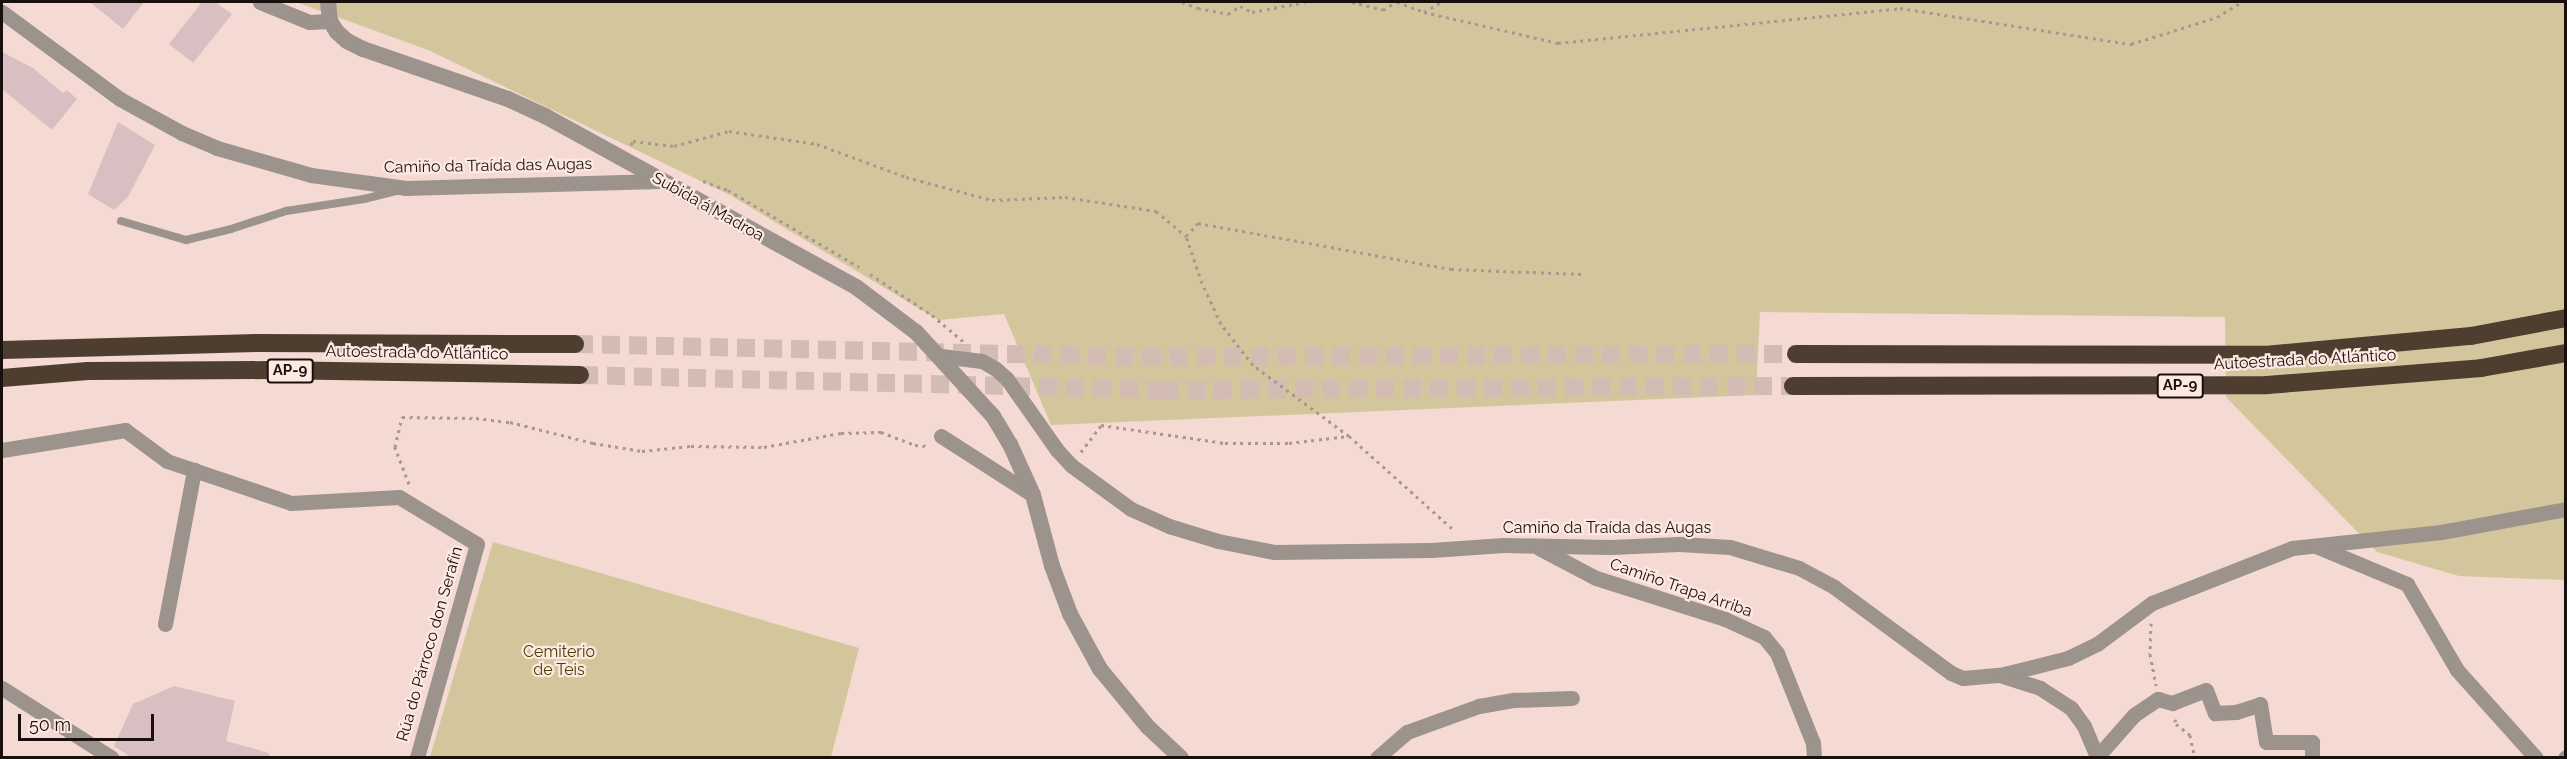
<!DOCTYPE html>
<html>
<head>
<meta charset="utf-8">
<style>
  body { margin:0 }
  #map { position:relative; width:2567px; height:759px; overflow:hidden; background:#f4dad2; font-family:Raleway,sans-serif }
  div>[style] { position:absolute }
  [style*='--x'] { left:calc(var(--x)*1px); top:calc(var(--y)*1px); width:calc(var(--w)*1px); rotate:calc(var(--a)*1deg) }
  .green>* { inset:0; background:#d4c69c }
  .building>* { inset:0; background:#dabfc2 }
  .motorway-tunnel>* { height:18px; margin-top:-9px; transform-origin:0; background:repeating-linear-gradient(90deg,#d3bcb4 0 18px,transparent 0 27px) }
  .path>* { height:3px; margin-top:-1.5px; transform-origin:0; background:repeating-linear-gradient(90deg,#ab9690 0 3px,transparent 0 7.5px) }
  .service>* { height:8px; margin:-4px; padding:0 4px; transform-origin:4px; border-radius:4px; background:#9b938c }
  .minor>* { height:15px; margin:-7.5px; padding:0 7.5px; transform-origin:7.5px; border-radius:7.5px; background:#9b938c }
  .tertiary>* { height:16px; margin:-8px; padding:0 8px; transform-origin:8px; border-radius:8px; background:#9b938c }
  .motorway>* { height:18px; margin:-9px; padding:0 9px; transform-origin:9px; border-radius:9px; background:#4d3e30 }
  span { translate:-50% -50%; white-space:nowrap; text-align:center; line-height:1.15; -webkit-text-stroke:4.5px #fee9e2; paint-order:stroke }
  .shield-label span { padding:2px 4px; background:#fee9e2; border:2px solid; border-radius:4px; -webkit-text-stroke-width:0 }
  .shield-label { font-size:15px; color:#19100d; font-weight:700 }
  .street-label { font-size:16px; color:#19100d }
  .park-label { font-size:16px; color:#4e3e04 }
  .frame { position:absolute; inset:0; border:3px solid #19100d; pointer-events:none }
  .scale { position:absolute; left:18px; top:714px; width:136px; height:27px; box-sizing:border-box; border:3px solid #19100d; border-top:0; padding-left:8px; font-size:18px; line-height:21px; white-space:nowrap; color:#19100d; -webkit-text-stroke:4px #fee9e2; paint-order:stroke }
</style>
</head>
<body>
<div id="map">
  <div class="green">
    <i style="clip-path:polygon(296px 2px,2565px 2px,2565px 580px,2459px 576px,2377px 552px,2226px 397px,2225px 317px,1760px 312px,1756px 395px,1051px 425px,1004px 314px,938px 320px,730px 195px,428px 50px)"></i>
    <i style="clip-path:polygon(493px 542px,859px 648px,831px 757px,430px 757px)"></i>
  </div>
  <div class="building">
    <i style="clip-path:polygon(90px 2px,144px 2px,123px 29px)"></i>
    <i style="clip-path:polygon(202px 2px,215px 2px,232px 14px,193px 63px,169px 44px)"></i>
    <i style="clip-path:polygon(2px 52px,33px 68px,63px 93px,67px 90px,77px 99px,52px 130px,2px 89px)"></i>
    <i style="clip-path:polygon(118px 122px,155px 145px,128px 197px,114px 210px,88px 194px)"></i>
    <i style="clip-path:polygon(174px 686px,235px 701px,226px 741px,269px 753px,269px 758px,132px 758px,114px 746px,133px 704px)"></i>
  </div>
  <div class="motorway-tunnel">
    <i style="--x:575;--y:344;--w:568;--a:1.31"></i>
    <i style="--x:1143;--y:357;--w:653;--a:-0.26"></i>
    <i style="--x:580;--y:375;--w:580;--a:1.48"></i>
    <i style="--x:1160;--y:390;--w:633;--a:-0.36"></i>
  </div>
  <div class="path">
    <i style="--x:1182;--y:2;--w:17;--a:21"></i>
    <i style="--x:1198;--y:8;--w:31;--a:11"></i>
    <i style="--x:1228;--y:14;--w:14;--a:-34"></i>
    <i style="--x:1240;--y:6;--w:13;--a:27"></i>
    <i style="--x:1252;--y:12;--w:54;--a:-10.7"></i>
    <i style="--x:1352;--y:2;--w:32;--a:14"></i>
    <i style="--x:1383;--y:10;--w:15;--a:-32"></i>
    <i style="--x:1397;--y:2;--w:29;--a:20"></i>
    <i style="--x:1424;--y:12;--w:20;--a:-30"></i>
    <i style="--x:1424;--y:12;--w:138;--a:13"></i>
    <i style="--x:1558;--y:43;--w:344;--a:-5.8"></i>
    <i style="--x:1900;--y:8;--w:234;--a:8.9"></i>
    <i style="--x:2131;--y:44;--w:90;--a:-17.4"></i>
    <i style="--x:2217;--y:17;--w:29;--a:-31"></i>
    <i style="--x:631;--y:145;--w:4;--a:-63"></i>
    <i style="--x:633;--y:141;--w:41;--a:7"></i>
    <i style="--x:674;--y:146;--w:57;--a:-15.3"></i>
    <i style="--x:729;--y:131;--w:89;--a:8.4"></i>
    <i style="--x:817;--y:144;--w:95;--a:20.3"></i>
    <i style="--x:906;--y:177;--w:89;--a:15"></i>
    <i style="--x:992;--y:200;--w:73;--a:-2.4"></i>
    <i style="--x:1065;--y:197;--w:92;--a:8.7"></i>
    <i style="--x:1156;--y:211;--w:39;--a:40"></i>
    <i style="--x:703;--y:181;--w:27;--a:20"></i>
    <i style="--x:728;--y:190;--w:152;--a:30.4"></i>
    <i style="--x:870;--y:274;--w:74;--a:33.5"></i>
    <i style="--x:932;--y:315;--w:42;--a:40.2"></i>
    <i style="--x:1349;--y:436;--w:119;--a:-143.5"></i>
    <i style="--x:1253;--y:365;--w:52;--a:-128"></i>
    <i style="--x:1221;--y:324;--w:45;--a:-114.9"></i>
    <i style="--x:1202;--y:283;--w:50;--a:-108.8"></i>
    <i style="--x:1186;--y:236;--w:18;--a:-47"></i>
    <i style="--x:1198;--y:223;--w:257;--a:10.3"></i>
    <i style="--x:1451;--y:269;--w:130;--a:2.2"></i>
    <i style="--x:1081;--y:452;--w:34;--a:-53"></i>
    <i style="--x:1101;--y:425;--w:125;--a:8.3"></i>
    <i style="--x:1225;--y:443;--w:64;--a:0"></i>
    <i style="--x:1289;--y:443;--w:60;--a:-6.7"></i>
    <i style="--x:1349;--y:436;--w:142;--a:41.9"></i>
    <i style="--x:409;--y:484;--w:40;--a:-111"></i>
    <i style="--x:395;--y:447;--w:31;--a:-77"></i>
    <i style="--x:402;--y:417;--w:74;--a:0.8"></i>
    <i style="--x:476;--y:418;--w:34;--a:7"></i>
    <i style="--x:510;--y:422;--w:86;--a:14.2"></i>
    <i style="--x:593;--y:443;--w:50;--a:9.3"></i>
    <i style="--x:642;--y:451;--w:49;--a:-5.8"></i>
    <i style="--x:691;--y:446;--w:73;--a:0.8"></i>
    <i style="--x:764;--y:447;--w:78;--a:-10.3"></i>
    <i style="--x:841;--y:433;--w:40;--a:-1.4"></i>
    <i style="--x:881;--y:432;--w:36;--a:21"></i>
    <i style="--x:915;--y:445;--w:14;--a:4"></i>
    <i style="--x:2151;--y:623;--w:31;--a:92"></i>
    <i style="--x:2150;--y:654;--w:32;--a:79"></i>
    <i style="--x:2175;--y:719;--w:5;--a:79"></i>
    <i style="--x:2176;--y:724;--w:18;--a:38"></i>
    <i style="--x:2190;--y:735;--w:24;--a:78"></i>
  </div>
  <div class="service">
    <i style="--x:121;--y:221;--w:68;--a:16.3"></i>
    <i style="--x:186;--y:240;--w:46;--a:-13.7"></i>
    <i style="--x:231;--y:229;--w:58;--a:-18.1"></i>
    <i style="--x:286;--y:211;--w:79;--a:-8.7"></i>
    <i style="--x:364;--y:199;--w:33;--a:-14"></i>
  </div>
  <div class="minor">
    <i style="--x:260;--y:2;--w:53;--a:22.2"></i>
    <i style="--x:309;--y:22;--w:21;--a:-3"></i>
    <i style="--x:2;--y:12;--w:147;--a:36.4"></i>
    <i style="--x:120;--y:99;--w:71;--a:28.7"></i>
    <i style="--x:182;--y:133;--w:38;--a:23"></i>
    <i style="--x:217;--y:148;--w:98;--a:16"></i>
    <i style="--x:311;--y:175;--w:96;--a:7.8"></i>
    <i style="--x:406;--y:188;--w:253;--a:-1.6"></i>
    <i style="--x:941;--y:356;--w:41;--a:7"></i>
    <i style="--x:982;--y:361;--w:16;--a:30"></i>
    <i style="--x:996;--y:369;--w:15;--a:42"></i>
    <i style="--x:1007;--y:379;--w:87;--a:54.8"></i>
    <i style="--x:1057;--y:450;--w:22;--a:47"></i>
    <i style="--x:1072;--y:466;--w:73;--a:36.1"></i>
    <i style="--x:1131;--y:509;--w:42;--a:24.1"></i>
    <i style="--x:1169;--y:526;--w:51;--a:17"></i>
    <i style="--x:1218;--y:541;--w:57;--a:11.1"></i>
    <i style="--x:1274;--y:552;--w:157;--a:-0.7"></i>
    <i style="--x:1431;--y:550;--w:73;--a:-3.9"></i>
    <i style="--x:1504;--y:545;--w:107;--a:1.1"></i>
    <i style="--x:1611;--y:547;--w:68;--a:-2.5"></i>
    <i style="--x:1679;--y:544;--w:51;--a:3.4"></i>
    <i style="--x:1730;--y:547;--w:72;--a:16.9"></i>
    <i style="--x:1799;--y:568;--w:40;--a:28"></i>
    <i style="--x:1834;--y:587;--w:145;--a:36.3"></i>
    <i style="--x:1951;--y:673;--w:13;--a:23"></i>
    <i style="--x:1963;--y:678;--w:37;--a:-5"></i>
    <i style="--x:2000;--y:675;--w:70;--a:-14"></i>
    <i style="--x:2068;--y:658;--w:32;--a:-26"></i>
    <i style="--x:2097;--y:644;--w:69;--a:-36.7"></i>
    <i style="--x:2152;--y:603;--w:150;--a:-21.4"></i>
    <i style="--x:2292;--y:548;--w:150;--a:-6.1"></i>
    <i style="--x:2441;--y:532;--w:127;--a:-10.4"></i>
    <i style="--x:941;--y:436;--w:109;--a:32.7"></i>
    <i style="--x:2;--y:450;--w:125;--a:-9.2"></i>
    <i style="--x:125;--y:430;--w:52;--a:36.4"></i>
    <i style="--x:167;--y:461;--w:131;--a:18.7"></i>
    <i style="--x:291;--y:503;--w:108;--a:-3.2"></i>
    <i style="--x:399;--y:497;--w:91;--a:31.1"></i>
    <i style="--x:477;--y:544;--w:222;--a:105.7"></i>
    <i style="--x:2316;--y:546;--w:99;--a:22.7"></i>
    <i style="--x:2407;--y:584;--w:99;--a:59.8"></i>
    <i style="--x:2457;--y:670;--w:118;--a:48.1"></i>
    <i style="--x:1539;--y:548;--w:64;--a:27.8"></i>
    <i style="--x:1596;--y:578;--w:135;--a:17.6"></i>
    <i style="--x:1725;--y:619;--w:43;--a:24.8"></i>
    <i style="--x:1764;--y:637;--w:21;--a:51"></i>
    <i style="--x:1777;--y:653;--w:97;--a:68.2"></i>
    <i style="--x:1813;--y:743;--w:15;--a:86"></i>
    <i style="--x:165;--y:624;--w:157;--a:-79.3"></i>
    <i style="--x:2000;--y:675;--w:42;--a:18"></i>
    <i style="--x:2040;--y:688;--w:37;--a:33"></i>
    <i style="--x:2071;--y:708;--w:22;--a:54"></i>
    <i style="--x:2084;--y:726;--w:33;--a:67"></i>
    <i style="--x:2;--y:688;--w:130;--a:32.5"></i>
    <i style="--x:1377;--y:758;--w:40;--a:-41"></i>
    <i style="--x:1407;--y:732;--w:77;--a:-19.9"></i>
    <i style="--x:1479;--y:706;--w:36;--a:-10"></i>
    <i style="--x:1514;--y:700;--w:58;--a:-2"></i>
    <i style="--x:2096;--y:758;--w:57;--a:-48.5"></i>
    <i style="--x:2134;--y:715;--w:29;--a:-34"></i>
    <i style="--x:2158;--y:699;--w:15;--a:16"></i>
    <i style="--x:2172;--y:703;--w:36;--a:-21"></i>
    <i style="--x:2206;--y:690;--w:25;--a:69"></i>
    <i style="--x:2215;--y:713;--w:21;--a:-3"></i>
    <i style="--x:2236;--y:712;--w:25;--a:-18"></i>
    <i style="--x:2260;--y:704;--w:38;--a:81"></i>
    <i style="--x:2266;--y:742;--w:46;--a:0"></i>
    <i style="--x:2312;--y:742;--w:16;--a:90"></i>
    <i style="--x:2565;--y:758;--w:1;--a:-45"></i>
  </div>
  <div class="tertiary">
    <i style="--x:328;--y:2;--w:19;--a:84"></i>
    <i style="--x:330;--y:21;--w:13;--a:58"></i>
    <i style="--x:337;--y:32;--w:13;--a:42"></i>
    <i style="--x:347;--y:41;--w:18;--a:27"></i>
    <i style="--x:363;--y:49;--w:153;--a:19"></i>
    <i style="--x:508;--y:99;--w:41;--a:24.7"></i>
    <i style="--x:545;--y:116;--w:355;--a:28.8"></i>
    <i style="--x:856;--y:287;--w:75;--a:36.9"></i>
    <i style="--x:916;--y:332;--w:114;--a:47.5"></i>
    <i style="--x:993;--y:416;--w:33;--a:59"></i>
    <i style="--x:1010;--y:444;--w:56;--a:65.7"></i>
    <i style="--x:1033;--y:495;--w:73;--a:75"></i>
    <i style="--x:1052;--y:566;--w:51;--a:69.4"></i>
    <i style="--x:1070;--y:614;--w:63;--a:61.4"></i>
    <i style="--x:1100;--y:669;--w:75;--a:50.4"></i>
    <i style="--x:1148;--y:727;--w:45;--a:43.2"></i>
  </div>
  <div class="motorway">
    <i style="--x:2;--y:350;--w:254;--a:-1.6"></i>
    <i style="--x:256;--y:343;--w:319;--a:0.2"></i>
    <i style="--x:1796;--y:354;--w:469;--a:0.1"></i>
    <i style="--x:2265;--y:355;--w:207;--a:-5.3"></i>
    <i style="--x:2471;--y:336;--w:97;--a:-10.7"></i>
    <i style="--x:2;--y:378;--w:86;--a:-4.7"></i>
    <i style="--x:88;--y:371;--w:181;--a:-0.3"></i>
    <i style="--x:269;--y:370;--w:311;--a:0.9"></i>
    <i style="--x:1793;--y:386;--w:474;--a:-0.1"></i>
    <i style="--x:2267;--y:385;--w:215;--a:-4.5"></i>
    <i style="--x:2481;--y:368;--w:86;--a:-10"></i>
  </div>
  <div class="shield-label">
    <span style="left:290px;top:371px">AP-9</span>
    <span style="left:2180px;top:386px">AP-9</span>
  </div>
  <div class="street-label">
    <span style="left:488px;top:166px;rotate:-1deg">Camiño da Traída das Augas</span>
    <span style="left:708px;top:207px;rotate:29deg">Subida á Madroa</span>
    <span style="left:417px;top:353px;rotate:1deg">Autoestrada do Atlántico</span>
    <span style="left:2305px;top:360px;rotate:-3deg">Autoestrada do Atlántico</span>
    <span style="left:1607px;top:528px">Camiño da Traída das Augas</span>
    <span style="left:1681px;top:588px;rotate:19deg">Camiño Trapa Arriba</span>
    <span style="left:430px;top:644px;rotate:-74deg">Rúa do Párroco don Serafín</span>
  </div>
  <div class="park-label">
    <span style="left:559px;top:661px">Cemiterio<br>de Teis</span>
  </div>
  <div class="frame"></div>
  <div class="scale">50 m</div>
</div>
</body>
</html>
